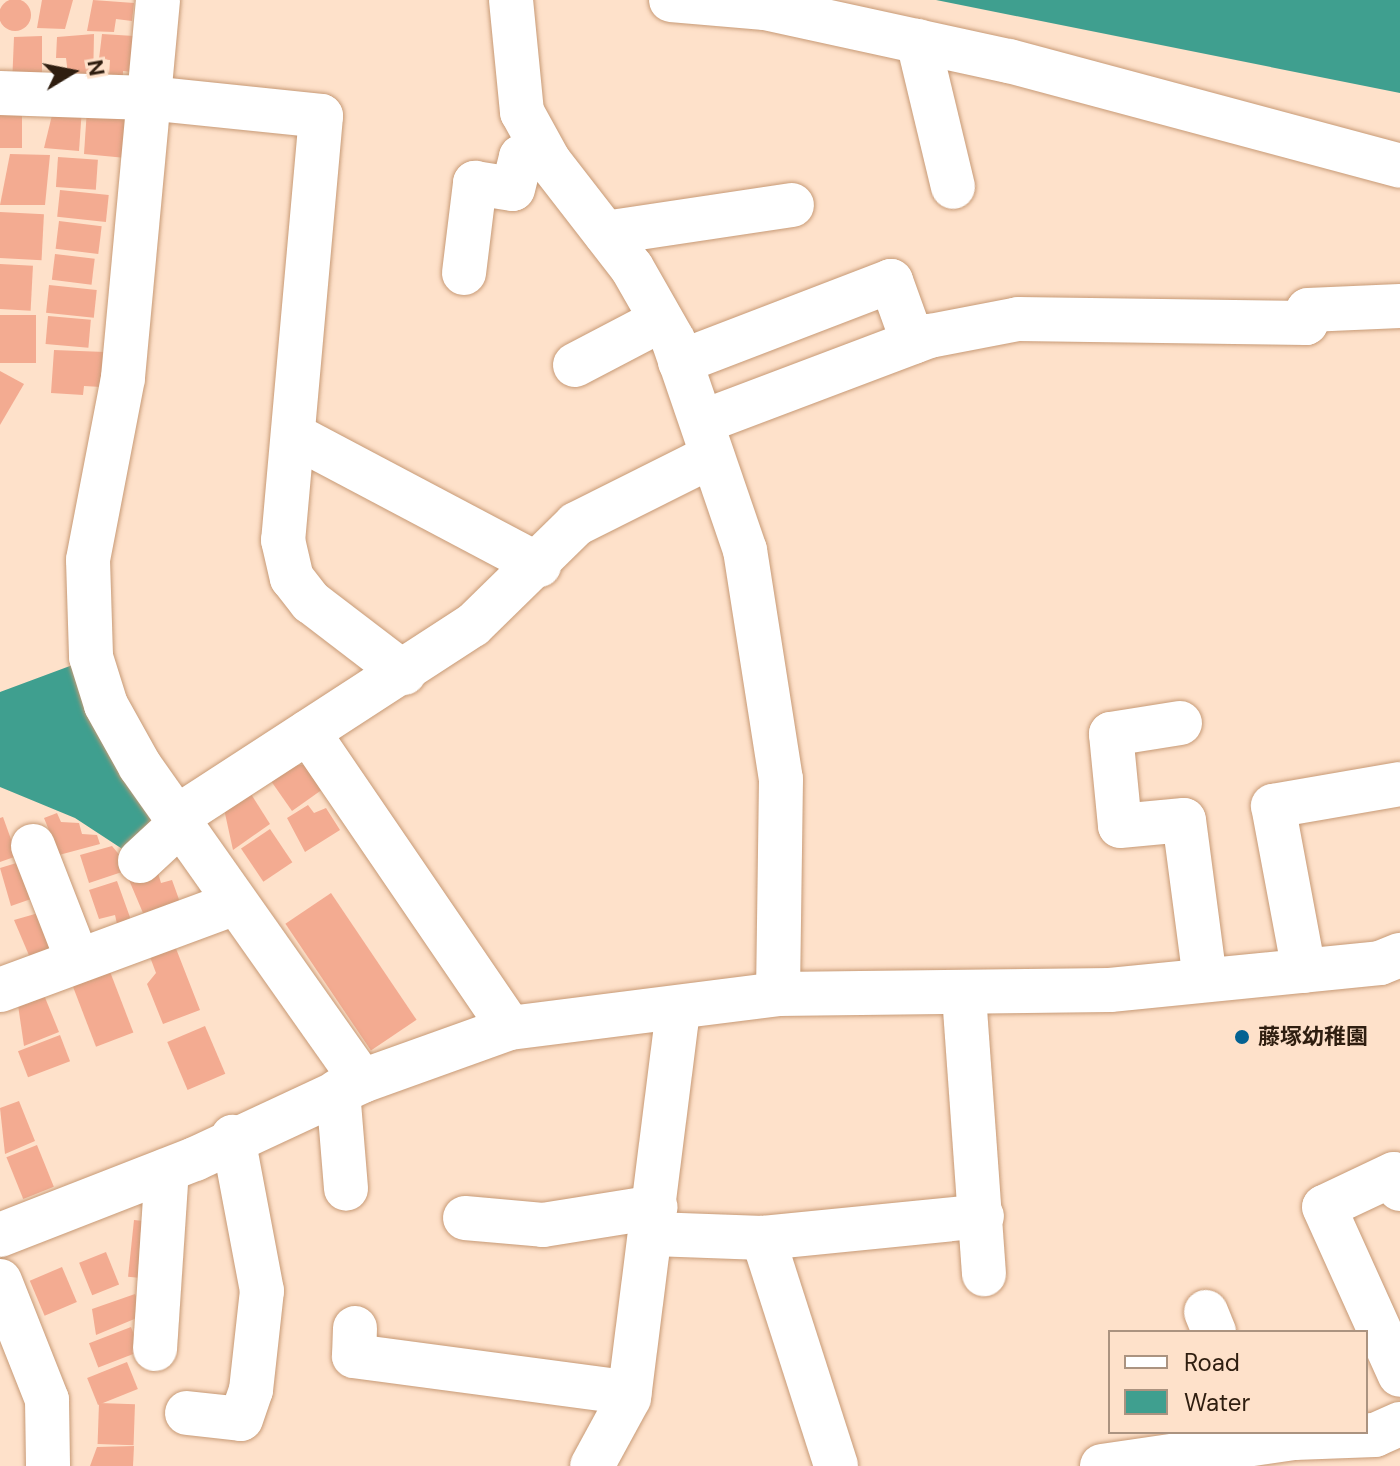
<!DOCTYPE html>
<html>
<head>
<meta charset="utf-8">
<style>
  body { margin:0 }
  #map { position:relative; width:1400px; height:1466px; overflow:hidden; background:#fee1ca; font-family:"DM Sans","Noto Sans JP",sans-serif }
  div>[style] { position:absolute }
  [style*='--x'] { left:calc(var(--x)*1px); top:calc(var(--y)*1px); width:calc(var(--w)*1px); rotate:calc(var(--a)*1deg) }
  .water>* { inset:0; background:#3f9f8f }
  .building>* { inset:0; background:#f3ab91; transform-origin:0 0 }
  .round { border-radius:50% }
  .roads { filter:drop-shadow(0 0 2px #c79a76) drop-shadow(0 0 2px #c79a76) }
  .minor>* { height:44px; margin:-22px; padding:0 22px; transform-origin:22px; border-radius:22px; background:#fff }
  .dots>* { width:22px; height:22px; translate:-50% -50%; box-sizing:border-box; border:4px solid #fee1ca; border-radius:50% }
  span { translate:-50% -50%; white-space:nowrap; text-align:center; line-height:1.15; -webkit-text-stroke:8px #fee1ca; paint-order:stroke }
  .poi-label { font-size:22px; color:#2f1e10; font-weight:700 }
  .left { translate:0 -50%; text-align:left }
  .legend { position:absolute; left:1108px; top:1330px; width:260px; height:104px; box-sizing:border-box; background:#fee1ca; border:2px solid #ab9380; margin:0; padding:10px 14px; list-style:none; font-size:24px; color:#2f1e10 }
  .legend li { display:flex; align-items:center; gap:16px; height:40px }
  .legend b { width:40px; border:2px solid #ab9380 }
  .north { position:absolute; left:32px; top:32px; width:80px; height:80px; -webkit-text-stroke:6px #fee1ca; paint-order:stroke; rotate:80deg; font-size:22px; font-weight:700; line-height:32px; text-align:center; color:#2f1e10 }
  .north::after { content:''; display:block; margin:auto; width:28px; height:36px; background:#2f1e10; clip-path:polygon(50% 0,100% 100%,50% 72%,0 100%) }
</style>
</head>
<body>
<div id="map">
  <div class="water">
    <i style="clip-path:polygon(936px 0,1400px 0,1400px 93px)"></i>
    <i style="clip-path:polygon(78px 663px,154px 813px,152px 832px,130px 854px,75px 818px,0 787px,0 692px)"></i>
  </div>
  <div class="building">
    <i class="round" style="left:-1px;top:-1px;width:32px;height:32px"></i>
    <i style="clip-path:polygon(42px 0,73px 0,65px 29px,37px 28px)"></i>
    <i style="clip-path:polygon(93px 0,134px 3px,132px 21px,116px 19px,114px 32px,87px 31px)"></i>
    <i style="clip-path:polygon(94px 34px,93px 83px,69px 82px,66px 58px,56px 58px,57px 37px)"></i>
    <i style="clip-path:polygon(102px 34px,134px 36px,132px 72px,123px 71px,123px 79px,109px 78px,110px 60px,99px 59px)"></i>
    <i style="clip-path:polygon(42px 36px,42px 77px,12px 85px,14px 37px)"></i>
    <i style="left:0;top:107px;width:22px;height:41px"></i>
    <i style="clip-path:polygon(54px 107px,82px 108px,79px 151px,44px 148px)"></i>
    <i style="clip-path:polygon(87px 109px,128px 117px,126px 158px,84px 154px)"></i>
    <i style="clip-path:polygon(10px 154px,50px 155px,45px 205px,0 205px)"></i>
    <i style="left:58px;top:157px;width:40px;height:30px;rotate:4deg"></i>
    <i style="left:60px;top:190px;width:49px;height:27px;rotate:6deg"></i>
    <i style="left:0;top:212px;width:44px;height:46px;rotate:3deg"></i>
    <i style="left:59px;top:221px;width:43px;height:28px;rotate:7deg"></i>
    <i style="left:55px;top:254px;width:40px;height:26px;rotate:7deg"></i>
    <i style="left:0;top:264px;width:33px;height:45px;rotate:3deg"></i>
    <i style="left:49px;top:285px;width:48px;height:28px;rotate:6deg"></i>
    <i style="left:0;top:315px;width:36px;height:48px"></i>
    <i style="left:48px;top:316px;width:43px;height:28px;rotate:5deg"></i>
    <i style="clip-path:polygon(54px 350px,105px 352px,101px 387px,84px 386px,83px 395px,51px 393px)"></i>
    <i style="clip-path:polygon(0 371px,24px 384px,0 425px)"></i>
    <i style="clip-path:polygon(295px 765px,306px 765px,323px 789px,292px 811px,271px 781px)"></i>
    <i style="clip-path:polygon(251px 794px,270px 824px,233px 850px,224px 809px)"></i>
    <i style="clip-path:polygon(308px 805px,314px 813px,326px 808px,340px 830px,305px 852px,287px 818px)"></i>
    <i style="clip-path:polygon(57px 813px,61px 822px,79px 823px,82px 834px,97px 835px,100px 844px,59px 855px,44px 818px)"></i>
    <i style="clip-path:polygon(3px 817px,17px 856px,0 862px,0 818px)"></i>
    <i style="left:270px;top:829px;width:40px;height:35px;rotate:56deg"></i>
    <i style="clip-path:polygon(112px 846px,131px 869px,89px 883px,80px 855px)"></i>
    <i style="clip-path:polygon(23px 861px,31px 899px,11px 906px,0 868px)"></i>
    <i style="clip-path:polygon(158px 873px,161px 883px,172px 880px,181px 905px,143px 913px,129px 880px)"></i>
    <i style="clip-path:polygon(117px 881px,131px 920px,117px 924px,115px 915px,99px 919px,89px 890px)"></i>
    <i style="left:331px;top:893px;width:153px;height:55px;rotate:56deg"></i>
    <i style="clip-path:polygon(42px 912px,51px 954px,31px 960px,14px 920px)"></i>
    <i style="clip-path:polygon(175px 946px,200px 1010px,163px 1024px,147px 984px,156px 973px,150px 957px)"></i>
    <i style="left:109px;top:969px;width:68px;height:40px;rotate:69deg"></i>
    <i style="clip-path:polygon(44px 995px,59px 1032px,24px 1046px,18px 1005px)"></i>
    <i style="left:205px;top:1026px;width:52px;height:41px;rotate:67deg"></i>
    <i style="left:60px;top:1035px;width:28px;height:45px;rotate:69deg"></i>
    <i style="clip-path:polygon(19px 1101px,35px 1141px,5px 1154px,0 1108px)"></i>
    <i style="left:37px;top:1145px;width:45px;height:33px;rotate:68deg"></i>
    <i style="left:134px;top:1220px;width:18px;height:57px;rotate:6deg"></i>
    <i style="left:106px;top:1252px;width:35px;height:29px;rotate:68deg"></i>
    <i style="left:62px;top:1267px;width:38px;height:35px;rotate:67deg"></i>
    <i style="clip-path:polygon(135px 1294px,144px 1315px,96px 1335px,92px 1309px)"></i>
    <i style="left:131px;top:1327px;width:26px;height:45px;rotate:69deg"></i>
    <i style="left:127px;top:1362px;width:29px;height:43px;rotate:68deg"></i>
    <i style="left:99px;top:1403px;width:36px;height:41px;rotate:2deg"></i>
    <i style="clip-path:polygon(134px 1446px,133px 1466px,90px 1466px,97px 1447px)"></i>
  </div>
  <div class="roads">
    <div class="minor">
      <i style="--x:158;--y:0;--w:380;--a:95.3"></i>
      <i style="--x:123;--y:378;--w:185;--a:100.9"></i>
      <i style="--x:88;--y:560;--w:97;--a:88.2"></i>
      <i style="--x:91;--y:657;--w:50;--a:72.6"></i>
      <i style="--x:106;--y:705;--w:70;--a:60.9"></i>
      <i style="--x:140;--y:766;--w:385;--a:54.8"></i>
      <i style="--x:511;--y:0;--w:113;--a:84.4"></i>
      <i style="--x:522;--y:112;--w:56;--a:61.1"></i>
      <i style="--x:549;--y:161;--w:135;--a:52.2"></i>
      <i style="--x:632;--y:268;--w:83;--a:60.3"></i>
      <i style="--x:673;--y:340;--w:222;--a:71.1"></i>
      <i style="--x:745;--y:550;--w:232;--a:81.1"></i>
      <i style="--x:781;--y:779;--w:215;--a:90.8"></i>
      <i style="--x:671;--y:0;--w:94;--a:4.9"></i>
      <i style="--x:765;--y:8;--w:250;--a:12.3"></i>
      <i style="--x:1009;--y:61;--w:405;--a:15"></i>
      <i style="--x:918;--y:41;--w:150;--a:76.5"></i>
      <i style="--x:0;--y:93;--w:148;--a:1.9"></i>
      <i style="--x:148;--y:98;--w:174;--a:5.9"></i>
      <i style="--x:321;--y:116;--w:426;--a:95.1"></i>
      <i style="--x:283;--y:540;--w:39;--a:77"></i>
      <i style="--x:292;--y:578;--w:31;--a:52"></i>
      <i style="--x:311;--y:602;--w:117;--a:37.4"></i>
      <i style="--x:605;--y:233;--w:189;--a:-8.5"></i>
      <i style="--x:464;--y:273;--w:91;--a:-83"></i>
      <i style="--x:475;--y:183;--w:38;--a:9"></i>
      <i style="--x:513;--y:189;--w:33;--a:-76"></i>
      <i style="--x:521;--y:157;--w:28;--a:8"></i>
      <i style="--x:680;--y:362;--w:226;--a:-21"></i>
      <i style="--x:891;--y:281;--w:65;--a:70.2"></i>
      <i style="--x:575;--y:365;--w:97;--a:-27.6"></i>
      <i style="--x:702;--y:422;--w:244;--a:-20.7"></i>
      <i style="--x:930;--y:336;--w:90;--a:-10.9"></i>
      <i style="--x:1018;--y:319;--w:288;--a:0.8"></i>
      <i style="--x:1306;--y:323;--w:13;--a:-81"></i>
      <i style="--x:1308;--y:310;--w:92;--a:-2.5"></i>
      <i style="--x:297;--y:437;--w:274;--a:27.9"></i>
      <i style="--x:1180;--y:723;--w:70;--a:170.9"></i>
      <i style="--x:1111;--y:734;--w:92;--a:84.4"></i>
      <i style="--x:1120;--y:826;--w:64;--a:-5.4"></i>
      <i style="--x:1184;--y:820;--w:161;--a:82.5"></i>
      <i style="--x:308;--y:732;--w:358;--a:55.7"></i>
      <i style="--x:177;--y:817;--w:353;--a:-33"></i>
      <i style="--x:473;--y:625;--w:144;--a:-44.4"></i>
      <i style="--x:576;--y:524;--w:152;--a:-26.6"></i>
      <i style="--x:33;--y:846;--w:121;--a:68.7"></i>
      <i style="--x:140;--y:861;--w:56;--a:-42.8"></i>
      <i style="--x:1304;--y:971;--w:168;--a:-100.6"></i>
      <i style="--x:1273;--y:806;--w:129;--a:-9.8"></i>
      <i style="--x:0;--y:990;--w:247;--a:-20.3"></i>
      <i style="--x:964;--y:995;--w:280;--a:85.9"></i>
      <i style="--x:338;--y:1091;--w:98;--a:85.3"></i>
      <i style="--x:1400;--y:1189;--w:16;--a:-112"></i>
      <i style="--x:1394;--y:1174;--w:77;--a:154.8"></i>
      <i style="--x:1324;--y:1207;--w:184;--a:65.7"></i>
      <i style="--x:465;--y:1218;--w:78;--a:5.1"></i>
      <i style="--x:543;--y:1225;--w:114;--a:-9.1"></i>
      <i style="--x:653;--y:1234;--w:110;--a:2.1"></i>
      <i style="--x:763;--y:1238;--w:220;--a:-5.7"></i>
      <i style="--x:0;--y:1235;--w:209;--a:-21.3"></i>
      <i style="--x:195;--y:1159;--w:184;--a:-25"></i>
      <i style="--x:362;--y:1081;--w:157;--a:-19.7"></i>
      <i style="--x:510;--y:1028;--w:270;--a:-7.2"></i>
      <i style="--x:778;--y:994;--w:332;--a:-0.7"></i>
      <i style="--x:1110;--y:990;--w:271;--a:-5.7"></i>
      <i style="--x:1380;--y:963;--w:22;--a:-22"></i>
      <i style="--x:763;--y:1238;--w:239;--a:72.2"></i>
      <i style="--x:0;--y:1281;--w:128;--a:68.4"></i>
      <i style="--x:47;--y:1400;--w:66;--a:89.1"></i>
      <i style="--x:1206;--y:1312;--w:22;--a:68"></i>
      <i style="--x:355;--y:1328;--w:28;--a:92"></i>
      <i style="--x:354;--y:1356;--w:278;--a:7.6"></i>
      <i style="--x:155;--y:1349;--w:179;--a:-86.2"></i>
      <i style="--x:187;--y:1413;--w:54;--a:6.3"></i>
      <i style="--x:241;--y:1419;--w:31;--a:-71"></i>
      <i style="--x:251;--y:1390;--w:100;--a:-83.7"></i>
      <i style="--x:262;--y:1291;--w:157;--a:-100.7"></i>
      <i style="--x:592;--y:1466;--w:77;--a:-61.4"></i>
      <i style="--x:629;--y:1398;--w:392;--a:-82.8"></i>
      <i style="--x:1102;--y:1466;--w:194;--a:-8.3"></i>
      <i style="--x:1294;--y:1438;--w:81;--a:-2.1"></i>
      <i style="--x:1375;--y:1435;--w:27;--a:-24"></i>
    </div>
  </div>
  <div class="dots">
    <i style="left:1242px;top:1037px;background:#046292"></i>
  </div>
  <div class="poi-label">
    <span class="left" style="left:1258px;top:1037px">藤塚幼稚園</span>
  </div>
  <ul class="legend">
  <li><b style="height:10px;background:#fff"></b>Road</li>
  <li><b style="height:22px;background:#3f9f8f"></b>Water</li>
  </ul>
  <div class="north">N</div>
</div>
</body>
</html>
